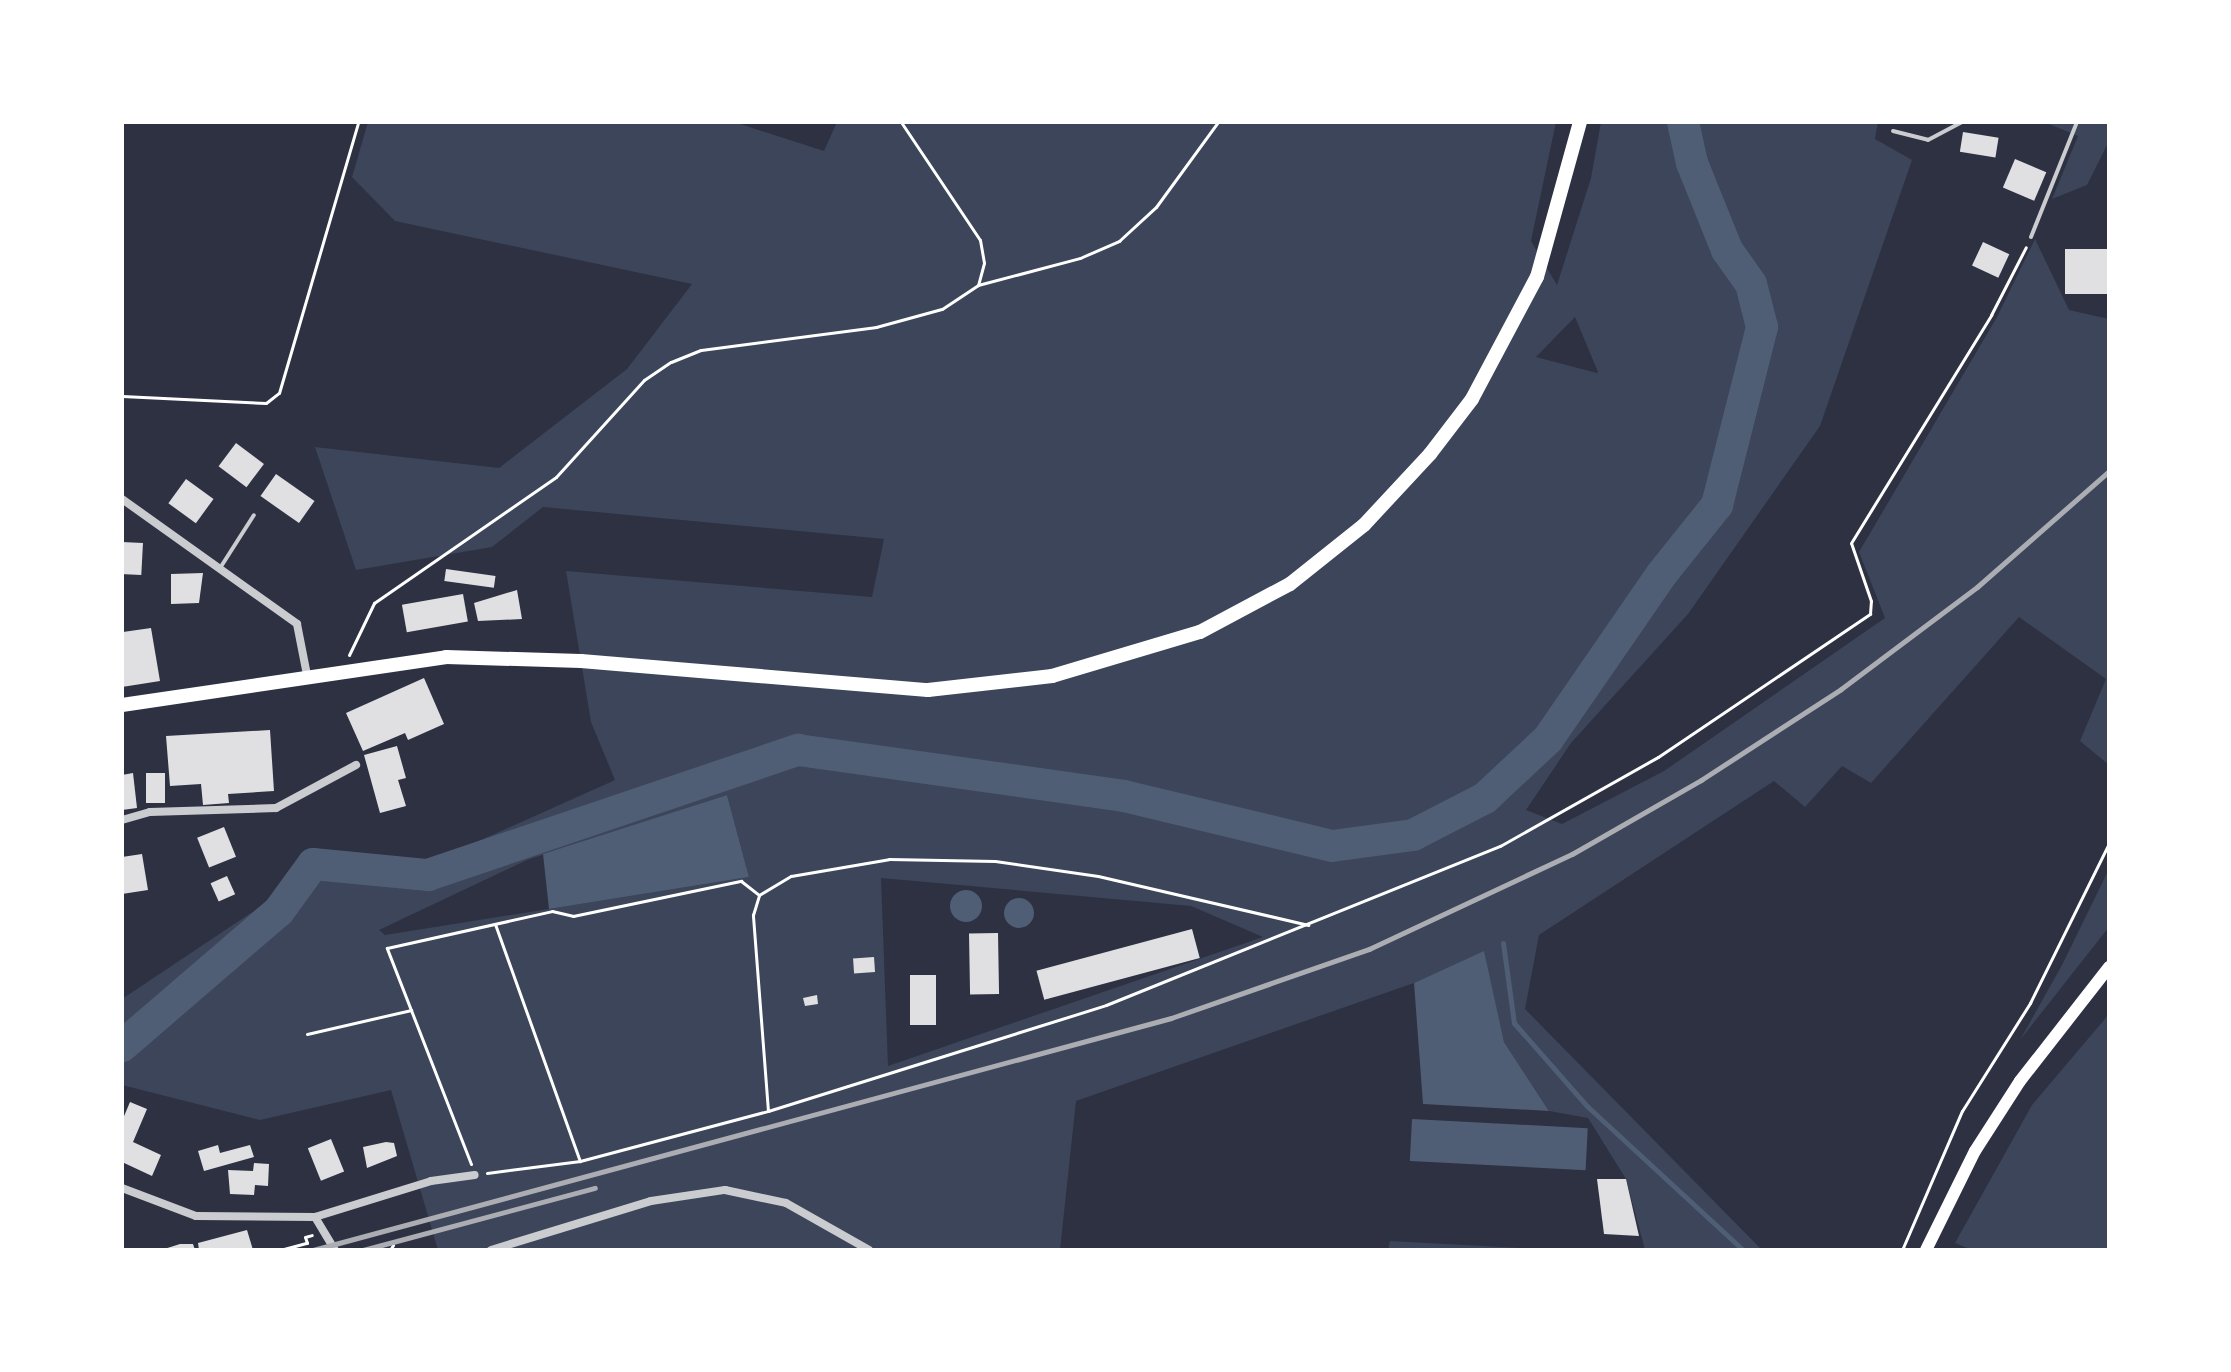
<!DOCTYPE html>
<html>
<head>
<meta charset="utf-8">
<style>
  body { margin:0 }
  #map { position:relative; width:2231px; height:1372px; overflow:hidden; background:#2d3142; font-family:Jost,sans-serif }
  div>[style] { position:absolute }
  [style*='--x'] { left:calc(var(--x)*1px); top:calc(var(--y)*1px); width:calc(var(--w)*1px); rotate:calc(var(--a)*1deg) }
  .green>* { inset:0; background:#3c4559 }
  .water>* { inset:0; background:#4f5d75; transform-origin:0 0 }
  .round { border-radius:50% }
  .stream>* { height:5px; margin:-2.5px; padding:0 2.5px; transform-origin:2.5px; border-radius:2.5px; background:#4f5d75 }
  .river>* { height:32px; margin:-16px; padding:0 16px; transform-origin:16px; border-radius:16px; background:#4f5d75 }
  .building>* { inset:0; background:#e0e0e3; transform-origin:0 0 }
  .path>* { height:3px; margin:-1.5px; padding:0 1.5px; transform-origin:1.5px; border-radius:1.5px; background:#fff }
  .service>* { height:4px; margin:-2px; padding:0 2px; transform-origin:2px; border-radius:2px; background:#caccd0 }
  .minor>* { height:8px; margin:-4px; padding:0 4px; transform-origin:4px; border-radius:4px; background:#caccd0 }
  .secondary>* { height:12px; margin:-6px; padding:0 6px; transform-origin:6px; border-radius:6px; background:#fff }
  .primary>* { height:14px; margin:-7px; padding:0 7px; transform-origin:7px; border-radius:7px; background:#fff }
  .rail>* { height:5px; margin:-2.5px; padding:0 2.5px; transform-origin:2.5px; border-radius:2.5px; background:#abadb3 }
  span { translate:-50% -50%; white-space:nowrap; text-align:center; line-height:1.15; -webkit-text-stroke:6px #fff; paint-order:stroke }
  .frame { position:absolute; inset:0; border:124px solid #fff; pointer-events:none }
</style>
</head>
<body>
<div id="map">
  <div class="green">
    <i style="clip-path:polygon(evenodd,368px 122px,734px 122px,824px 151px,837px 122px,1556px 122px,1531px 241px,1557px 285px,1591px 178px,1601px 122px,1878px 122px,1875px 139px,1912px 160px,1820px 426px,1688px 614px,1571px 743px,1526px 810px,1562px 824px,1664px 771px,1885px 618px,1859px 552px,1997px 317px,2035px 239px,2069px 310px,2109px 319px,2109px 765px,2080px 741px,2106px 679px,2019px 617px,1871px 783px,1842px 766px,1805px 807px,1774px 781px,1539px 935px,1525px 1009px,1762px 1250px,1645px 1250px,1626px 1179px,1588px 1118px,1549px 1111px,1504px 1042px,1483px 952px,1414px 983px,1076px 1101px,1060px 1250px,438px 1250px,391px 1090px,260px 1120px,122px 1085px,122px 999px,324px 864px,430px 863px,615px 780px,591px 722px,566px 571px,872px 597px,884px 539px,543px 507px,492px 547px,356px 570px,315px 447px,499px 468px,627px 369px,692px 284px,395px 221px,352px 177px,368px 122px,1575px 317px,1598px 372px,1597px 373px,1536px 357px,1575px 317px,368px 122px,727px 795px,749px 877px,385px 935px,379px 930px,527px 860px,727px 795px,368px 122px,881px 878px,1191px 906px,1263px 937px,888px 1066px,881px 878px)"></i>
    <i style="clip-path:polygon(2044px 122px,2109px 122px,2109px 141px,2087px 185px,2052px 199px,2078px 136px)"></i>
    <i style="clip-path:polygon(2109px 869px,2109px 927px,2020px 1040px,2062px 965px)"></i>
    <i style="clip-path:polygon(2109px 1014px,2109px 1250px,1972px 1250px,1955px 1243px,2032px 1105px)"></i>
    <i style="clip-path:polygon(1390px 1241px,1558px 1250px,1388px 1250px)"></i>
  </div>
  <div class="water">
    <i style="clip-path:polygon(727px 795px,749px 877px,549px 909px,543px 854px)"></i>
    <i class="round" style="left:950px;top:890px;width:32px;height:32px"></i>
    <i class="round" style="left:1004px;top:898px;width:30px;height:30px"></i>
    <i style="clip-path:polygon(1484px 951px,1504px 1042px,1549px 1111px,1423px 1104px,1414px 983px)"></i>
    <i style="left:1412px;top:1119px;width:176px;height:42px;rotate:3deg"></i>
  </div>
  <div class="stream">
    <i style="--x:1503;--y:943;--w:81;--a:82.2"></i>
    <i style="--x:1514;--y:1023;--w:111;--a:48.7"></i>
    <i style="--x:1587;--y:1106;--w:212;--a:42.7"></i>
  </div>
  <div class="river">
    <i style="--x:122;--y:1046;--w:207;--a:-40.7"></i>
    <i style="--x:279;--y:911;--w:58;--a:-54.1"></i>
    <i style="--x:313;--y:864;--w:116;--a:5.5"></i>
    <i style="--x:428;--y:875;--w:391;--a:-18.7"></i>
    <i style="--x:798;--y:750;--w:329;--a:8"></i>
    <i style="--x:1124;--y:796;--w:214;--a:13.5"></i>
    <i style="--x:1332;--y:846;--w:82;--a:-7.7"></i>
    <i style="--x:1413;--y:835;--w:81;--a:-27.2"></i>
    <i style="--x:1485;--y:798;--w:86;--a:-43.1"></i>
    <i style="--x:1548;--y:739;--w:199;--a:-55.4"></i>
    <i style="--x:1661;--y:575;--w:90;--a:-51.3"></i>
    <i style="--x:1717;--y:505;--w:184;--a:-75.8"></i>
    <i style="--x:1762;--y:327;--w:44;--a:-104.3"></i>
    <i style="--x:1751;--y:284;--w:42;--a:-125.2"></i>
    <i style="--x:1727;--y:250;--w:94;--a:-111.9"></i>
    <i style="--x:1692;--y:163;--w:42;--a:-102.4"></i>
  </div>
  <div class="building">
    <i style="left:1963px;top:132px;width:36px;height:20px;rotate:9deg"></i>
    <i style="left:2015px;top:159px;width:34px;height:31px;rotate:23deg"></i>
    <i style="left:1983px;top:242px;width:29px;height:26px;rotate:25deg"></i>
    <i style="left:2109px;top:249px;width:45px;height:44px;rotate:90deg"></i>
    <i style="left:236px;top:443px;width:35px;height:29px;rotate:37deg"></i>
    <i style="left:276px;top:474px;width:47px;height:27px;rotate:35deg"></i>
    <i style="left:186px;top:479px;width:34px;height:30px;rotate:36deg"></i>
    <i style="left:122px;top:542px;width:21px;height:32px;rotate:3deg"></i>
    <i style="left:446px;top:569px;width:50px;height:12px;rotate:8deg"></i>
    <i style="clip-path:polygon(203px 573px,199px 603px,171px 604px,171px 574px)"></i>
    <i style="clip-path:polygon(517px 590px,522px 619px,478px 621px,474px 603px)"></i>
    <i style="left:463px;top:594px;width:28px;height:62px;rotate:80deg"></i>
    <i style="clip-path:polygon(151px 628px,160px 681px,122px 687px,123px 632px)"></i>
    <i style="clip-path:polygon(424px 678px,444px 724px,408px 740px,405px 733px,363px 751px,346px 713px)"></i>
    <i style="clip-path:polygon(270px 730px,274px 791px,228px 794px,229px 803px,203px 805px,201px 784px,170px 786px,166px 736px)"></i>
    <i style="clip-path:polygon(397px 746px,406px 778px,398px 780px,406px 806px,380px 813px,364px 755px)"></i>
    <i style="clip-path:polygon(133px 773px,137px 808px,122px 810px,122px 775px)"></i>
    <i style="left:146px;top:773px;width:19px;height:30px"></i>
    <i style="left:224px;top:827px;width:32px;height:29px;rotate:68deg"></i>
    <i style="clip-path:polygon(142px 854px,148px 890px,122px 894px,122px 857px)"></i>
    <i style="left:227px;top:876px;width:20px;height:18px;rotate:66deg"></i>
    <i style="left:1192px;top:929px;width:30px;height:161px;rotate:75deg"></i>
    <i style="left:998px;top:933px;width:61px;height:29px;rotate:89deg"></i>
    <i style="left:874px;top:957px;width:15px;height:21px;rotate:86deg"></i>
    <i style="left:910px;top:975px;width:26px;height:50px"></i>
    <i style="clip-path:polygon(817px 995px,818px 1004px,805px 1006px,803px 998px)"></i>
    <i style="clip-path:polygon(130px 1102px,147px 1109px,133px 1142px,161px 1155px,152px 1176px,122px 1162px,122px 1121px)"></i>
    <i style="left:331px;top:1139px;width:35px;height:25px;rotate:68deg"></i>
    <i style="clip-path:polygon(386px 1142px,394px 1143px,397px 1156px,367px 1168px,363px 1147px)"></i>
    <i style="clip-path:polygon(218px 1145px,220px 1153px,250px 1145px,254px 1157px,204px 1171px,198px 1151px)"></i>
    <i style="clip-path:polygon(254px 1163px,269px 1164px,268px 1186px,255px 1185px,254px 1195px,230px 1194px,228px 1170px,253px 1171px)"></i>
    <i style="clip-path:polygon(1597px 1179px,1626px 1179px,1639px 1236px,1604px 1234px)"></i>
    <i style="clip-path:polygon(247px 1230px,253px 1250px,199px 1250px,198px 1243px)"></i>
    <i style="clip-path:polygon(180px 1244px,193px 1244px,195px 1250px,161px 1250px)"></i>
  </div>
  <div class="path">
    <i style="--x:901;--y:122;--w:142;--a:56.2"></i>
    <i style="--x:980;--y:240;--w:23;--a:80"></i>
    <i style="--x:984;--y:263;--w:23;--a:105"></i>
    <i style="--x:122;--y:396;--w:144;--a:2.8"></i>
    <i style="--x:266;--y:403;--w:16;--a:-38"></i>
    <i style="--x:279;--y:393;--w:282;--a:-73.7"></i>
    <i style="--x:349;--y:655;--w:58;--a:-64.3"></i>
    <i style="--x:374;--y:603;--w:221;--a:-34.7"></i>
    <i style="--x:556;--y:477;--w:131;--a:-47.8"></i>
    <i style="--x:644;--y:380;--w:32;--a:-34"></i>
    <i style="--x:671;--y:362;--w:32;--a:-22"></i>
    <i style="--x:701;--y:350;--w:177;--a:-7.5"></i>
    <i style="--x:876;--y:327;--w:68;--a:-15.3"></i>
    <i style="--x:942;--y:309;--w:43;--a:-33.7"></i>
    <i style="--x:978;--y:285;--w:106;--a:-14.8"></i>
    <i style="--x:1080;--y:258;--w:43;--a:-23.6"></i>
    <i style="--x:1119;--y:241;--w:50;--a:-42.6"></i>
    <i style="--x:1156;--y:207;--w:105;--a:-53.9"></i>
    <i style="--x:495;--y:924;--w:252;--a:70.3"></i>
    <i style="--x:307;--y:1034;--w:107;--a:-13"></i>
    <i style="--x:768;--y:1111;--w:197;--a:-94.4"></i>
    <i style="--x:753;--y:915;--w:21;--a:-73"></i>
    <i style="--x:759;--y:895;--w:37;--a:-31"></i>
    <i style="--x:791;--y:876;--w:99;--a:-9.8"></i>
    <i style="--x:889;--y:859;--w:106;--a:1.1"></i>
    <i style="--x:995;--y:861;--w:104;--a:8.3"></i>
    <i style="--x:1098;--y:876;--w:216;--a:13.1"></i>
    <i style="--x:471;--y:1164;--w:232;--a:-111.3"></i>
    <i style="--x:387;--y:948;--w:169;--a:-12.6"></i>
    <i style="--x:552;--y:911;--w:22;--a:13"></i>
    <i style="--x:573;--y:916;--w:172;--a:-11.8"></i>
    <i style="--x:741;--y:881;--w:23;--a:38"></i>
    <i style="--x:487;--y:1173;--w:94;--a:-7.4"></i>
    <i style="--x:580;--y:1161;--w:195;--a:-14.9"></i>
    <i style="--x:768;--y:1111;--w:354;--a:-17.4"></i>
    <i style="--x:1106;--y:1005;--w:425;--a:-22"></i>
    <i style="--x:1500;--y:846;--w:181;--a:-29.4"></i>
    <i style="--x:1658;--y:757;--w:256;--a:-34"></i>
    <i style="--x:1870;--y:614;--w:13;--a:-86"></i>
    <i style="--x:1871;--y:601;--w:61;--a:-109"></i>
    <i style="--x:1851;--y:543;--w:268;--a:-58.4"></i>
    <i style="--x:1991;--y:315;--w:76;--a:-62.8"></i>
    <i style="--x:280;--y:1250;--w:28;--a:-15"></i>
    <i style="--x:307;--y:1243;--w:6;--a:-108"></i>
    <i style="--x:305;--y:1237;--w:7;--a:-16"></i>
    <i style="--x:390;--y:1250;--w:6;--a:-59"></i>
    <i style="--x:1902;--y:1250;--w:151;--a:-66.7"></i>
    <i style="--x:1962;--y:1111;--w:128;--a:-57.8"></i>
    <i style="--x:2030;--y:1003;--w:178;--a:-63.7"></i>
  </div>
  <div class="service">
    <i style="--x:1893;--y:131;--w:36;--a:14"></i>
    <i style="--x:1928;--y:140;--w:38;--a:-28"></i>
    <i style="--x:2031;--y:237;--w:124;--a:-68.2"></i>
    <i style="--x:222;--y:565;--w:59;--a:-57.4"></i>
  </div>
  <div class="minor">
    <i style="--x:122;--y:499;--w:215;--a:35.5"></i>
    <i style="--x:297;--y:624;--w:52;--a:78.9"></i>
    <i style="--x:122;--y:820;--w:29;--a:-16"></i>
    <i style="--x:150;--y:812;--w:126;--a:-1.8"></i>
    <i style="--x:276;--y:808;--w:91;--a:-28.3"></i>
    <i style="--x:122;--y:1188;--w:79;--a:20.7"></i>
    <i style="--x:196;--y:1216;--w:119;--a:0.5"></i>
    <i style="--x:315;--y:1217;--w:39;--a:59"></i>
    <i style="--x:315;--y:1217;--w:121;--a:-17.2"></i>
    <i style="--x:431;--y:1181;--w:44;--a:-7.8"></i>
    <i style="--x:491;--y:1250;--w:167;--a:-17"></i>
    <i style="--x:651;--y:1201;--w:75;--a:-8.5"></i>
    <i style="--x:725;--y:1190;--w:62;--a:12"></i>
    <i style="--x:786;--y:1203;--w:95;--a:29.5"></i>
  </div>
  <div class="secondary">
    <i style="--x:1926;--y:1250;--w:110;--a:-63.7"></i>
    <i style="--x:1975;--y:1151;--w:83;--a:-57.3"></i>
    <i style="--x:2020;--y:1081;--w:145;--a:-52"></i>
  </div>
  <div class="primary">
    <i style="--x:122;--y:705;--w:328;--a:-8.4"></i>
    <i style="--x:446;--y:657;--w:135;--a:1.7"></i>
    <i style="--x:581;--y:661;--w:348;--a:4.8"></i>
    <i style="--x:928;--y:690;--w:125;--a:-6.4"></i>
    <i style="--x:1052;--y:676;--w:154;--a:-16.6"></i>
    <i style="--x:1200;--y:632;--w:102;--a:-28.1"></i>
    <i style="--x:1290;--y:584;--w:95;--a:-38.6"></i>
    <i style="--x:1364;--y:525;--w:97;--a:-47.1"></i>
    <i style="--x:1430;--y:454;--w:69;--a:-52.6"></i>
    <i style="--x:1472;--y:399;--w:138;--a:-62"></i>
    <i style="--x:1537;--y:277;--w:161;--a:-74.5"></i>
  </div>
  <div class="rail">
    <i style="--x:313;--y:1250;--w:889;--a:-15.13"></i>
    <i style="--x:1171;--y:1018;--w:210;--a:-19.2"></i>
    <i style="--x:1369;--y:949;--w:224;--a:-25.1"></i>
    <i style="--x:1572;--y:854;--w:149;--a:-29.8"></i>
    <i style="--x:1701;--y:780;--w:167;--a:-33"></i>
    <i style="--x:1841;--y:689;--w:170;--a:-36.9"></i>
    <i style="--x:1977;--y:587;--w:176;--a:-41.3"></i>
    <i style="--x:363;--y:1250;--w:240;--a:-15"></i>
  </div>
  <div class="frame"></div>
</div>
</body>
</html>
